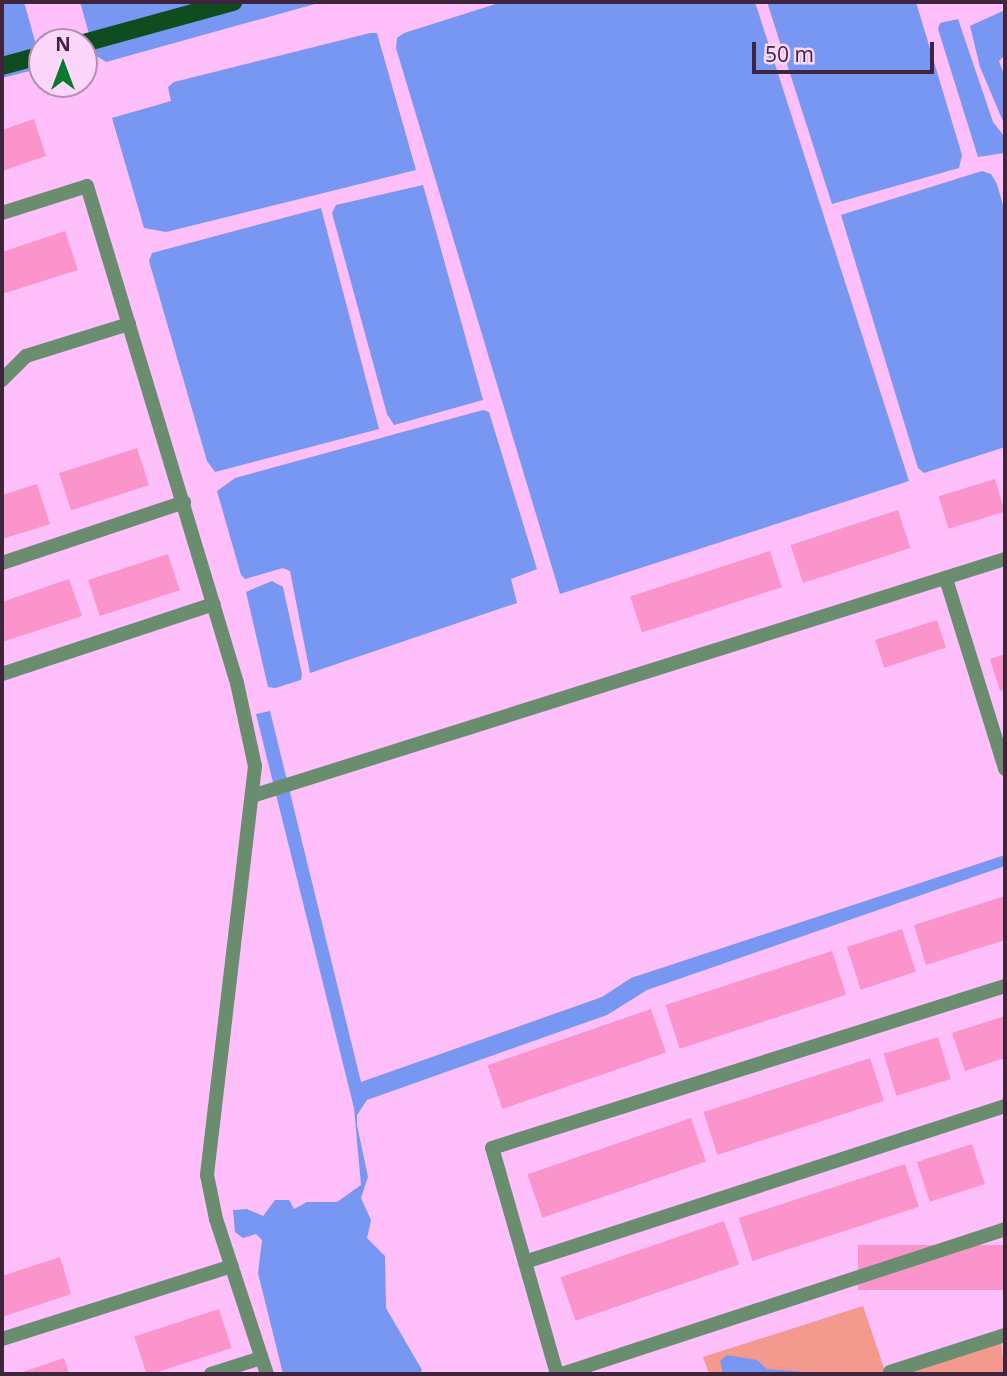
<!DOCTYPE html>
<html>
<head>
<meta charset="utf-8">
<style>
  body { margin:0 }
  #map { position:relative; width:1007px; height:1376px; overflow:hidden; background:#febffb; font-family:"Open Sans",sans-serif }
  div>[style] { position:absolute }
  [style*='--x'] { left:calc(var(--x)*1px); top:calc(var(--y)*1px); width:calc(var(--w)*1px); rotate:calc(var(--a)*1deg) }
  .green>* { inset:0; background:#f4998e }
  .water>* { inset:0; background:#7797f2 }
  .building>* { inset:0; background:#fb94ca; transform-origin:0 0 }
  .minor>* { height:14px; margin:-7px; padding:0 7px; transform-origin:7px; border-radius:7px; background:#698d6e }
  .primary>* { height:18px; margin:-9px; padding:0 9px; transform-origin:9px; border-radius:9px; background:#0f4c1f }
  span { translate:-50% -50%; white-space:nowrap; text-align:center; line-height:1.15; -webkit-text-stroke:6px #fdd6fb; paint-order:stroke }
  .frame { position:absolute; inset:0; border:4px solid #3e253d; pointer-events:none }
  .north { position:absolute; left:28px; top:28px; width:70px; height:70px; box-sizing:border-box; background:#fdd6fb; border:2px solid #b18faf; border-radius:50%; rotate:0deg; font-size:19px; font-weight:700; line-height:28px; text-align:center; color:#3e253d }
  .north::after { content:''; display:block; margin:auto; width:24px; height:32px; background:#087a30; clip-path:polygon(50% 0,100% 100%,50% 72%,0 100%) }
  .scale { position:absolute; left:752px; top:42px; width:182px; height:32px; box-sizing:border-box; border:4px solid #3e253d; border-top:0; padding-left:9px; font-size:21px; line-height:24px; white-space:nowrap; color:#3e253d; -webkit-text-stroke:5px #fdd6fb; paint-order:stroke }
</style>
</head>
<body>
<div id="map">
  <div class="green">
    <i style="clip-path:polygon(863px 1306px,886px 1374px,709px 1374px,703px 1357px)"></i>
    <i style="clip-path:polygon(1001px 1342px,1005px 1374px,901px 1374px)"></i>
  </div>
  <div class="water">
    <i style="clip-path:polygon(2px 2px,24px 2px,37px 48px,38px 69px,2px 78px)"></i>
    <i style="clip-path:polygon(80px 2px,322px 2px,106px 62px,95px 55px)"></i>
    <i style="clip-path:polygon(502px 2px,755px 2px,909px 481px,560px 594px,396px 48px,397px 38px,404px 33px)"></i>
    <i style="clip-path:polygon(767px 2px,916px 2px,962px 155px,959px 168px,832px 204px)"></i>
    <i style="clip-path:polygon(1005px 10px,1005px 55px,999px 61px,1005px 77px,1005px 126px,980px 67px,970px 26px)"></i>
    <i style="clip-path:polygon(958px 19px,993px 122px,1004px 136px,1004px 153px,978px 157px,938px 29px,940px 23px)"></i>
    <i style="clip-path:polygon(370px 33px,377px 33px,416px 170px,166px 232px,144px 228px,112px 118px,171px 101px,168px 87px,174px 82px)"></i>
    <i style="clip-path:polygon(982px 171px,991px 174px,997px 184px,1005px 212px,1005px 447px,924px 473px,918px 468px,841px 215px)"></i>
    <i style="clip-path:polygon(423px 185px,483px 400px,394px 425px,387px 414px,332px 213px,336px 205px)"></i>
    <i style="clip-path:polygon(321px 208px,379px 429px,215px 472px,207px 461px,149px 261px,152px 253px)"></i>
    <i style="clip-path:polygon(483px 410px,489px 412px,537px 569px,511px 579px,517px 603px,310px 673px,290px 571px,283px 568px,245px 579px,241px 575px,217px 491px,235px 478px)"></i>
    <i style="clip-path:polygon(272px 581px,283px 587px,302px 674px,301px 680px,275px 688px,268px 687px,246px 592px)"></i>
    <i style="clip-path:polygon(270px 711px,361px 1082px,602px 997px,631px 978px,1005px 855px,1005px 866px,647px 990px,607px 1015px,367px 1100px,357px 1115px,357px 1125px,368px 1177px,361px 1198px,371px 1220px,367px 1238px,385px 1256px,386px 1308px,422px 1370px,420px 1374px,283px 1374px,258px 1273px,262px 1240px,256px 1234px,243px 1238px,235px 1232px,233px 1210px,247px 1209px,263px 1216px,275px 1200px,289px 1200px,294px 1209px,307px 1202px,337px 1202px,361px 1185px,354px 1108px,256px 714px)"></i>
    <i style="clip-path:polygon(727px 1355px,757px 1360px,767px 1369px,832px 1374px,723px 1374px,720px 1361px)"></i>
  </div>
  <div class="building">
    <i style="clip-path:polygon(34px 119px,46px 156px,2px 171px,2px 130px)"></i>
    <i style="clip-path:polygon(65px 231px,78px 270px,2px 294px,2px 252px)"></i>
    <i style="left:137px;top:448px;width:39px;height:82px;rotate:72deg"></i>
    <i style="left:995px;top:479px;width:34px;height:59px;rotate:73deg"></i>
    <i style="clip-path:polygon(37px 484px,50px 524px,2px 539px,2px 495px)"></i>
    <i style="left:898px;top:510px;width:40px;height:113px;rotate:72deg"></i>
    <i style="left:770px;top:551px;width:38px;height:147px;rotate:72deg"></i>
    <i style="left:168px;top:554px;width:38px;height:84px;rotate:72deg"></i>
    <i style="clip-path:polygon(69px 579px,82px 616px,2px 642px,2px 602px)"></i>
    <i style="left:937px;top:620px;width:29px;height:65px;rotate:72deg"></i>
    <i style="clip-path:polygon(1005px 654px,1005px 690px,1000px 691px,990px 659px)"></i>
    <i style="clip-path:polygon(1005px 896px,1005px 940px,926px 965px,914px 925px)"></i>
    <i style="left:902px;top:929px;width:45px;height:58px;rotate:72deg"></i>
    <i style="left:832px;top:951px;width:46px;height:175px;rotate:72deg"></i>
    <i style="left:651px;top:1009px;width:46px;height:173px;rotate:71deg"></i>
    <i style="clip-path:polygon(1005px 1016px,1005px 1058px,965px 1071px,952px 1033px)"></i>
    <i style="left:938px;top:1037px;width:44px;height:57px;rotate:73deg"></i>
    <i style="left:870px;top:1058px;width:45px;height:175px;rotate:72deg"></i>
    <i style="left:691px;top:1118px;width:46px;height:173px;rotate:71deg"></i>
    <i style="left:972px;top:1144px;width:42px;height:58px;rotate:72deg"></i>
    <i style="left:905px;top:1164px;width:45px;height:175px;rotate:72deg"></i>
    <i style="left:724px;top:1221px;width:46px;height:173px;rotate:71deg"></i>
    <i style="left:1005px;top:1245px;width:45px;height:147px;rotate:90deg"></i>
    <i style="clip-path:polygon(60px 1257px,71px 1294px,2px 1317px,2px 1276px)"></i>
    <i style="left:219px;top:1309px;width:41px;height:89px;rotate:72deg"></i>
    <i style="clip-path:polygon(64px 1358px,69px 1374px,17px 1374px)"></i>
  </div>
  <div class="minor">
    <i style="--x:2;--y:213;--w:89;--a:-17.6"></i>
    <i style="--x:87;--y:186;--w:519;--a:73.21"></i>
    <i style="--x:237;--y:683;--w:85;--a:77.8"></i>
    <i style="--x:255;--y:766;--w:412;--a:96.7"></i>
    <i style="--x:207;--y:1175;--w:45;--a:78.4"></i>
    <i style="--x:216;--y:1219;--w:163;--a:71.8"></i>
    <i style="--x:2;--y:380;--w:34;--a:-45"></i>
    <i style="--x:26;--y:356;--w:108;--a:-17.3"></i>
    <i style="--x:2;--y:563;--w:192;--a:-18.5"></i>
    <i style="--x:946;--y:579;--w:199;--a:72.7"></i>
    <i style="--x:2;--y:674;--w:223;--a:-18.3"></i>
    <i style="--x:252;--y:796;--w:789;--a:-17.47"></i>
    <i style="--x:525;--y:1262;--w:505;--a:-18"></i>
    <i style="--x:2;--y:1339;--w:241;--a:-17.6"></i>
    <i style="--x:890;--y:1372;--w:121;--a:-17.8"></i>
    <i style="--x:211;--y:1374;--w:52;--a:-17.7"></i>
    <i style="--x:557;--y:1374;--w:235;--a:-106"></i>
    <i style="--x:492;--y:1148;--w:538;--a:-17.53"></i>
    <i style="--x:562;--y:1374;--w:466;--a:-18.1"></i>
  </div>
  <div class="primary">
    <i style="--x:84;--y:43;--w:155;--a:-15.4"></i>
    <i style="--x:2;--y:66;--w:41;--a:-15.4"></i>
  </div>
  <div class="frame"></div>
  <div class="north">N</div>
  <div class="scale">50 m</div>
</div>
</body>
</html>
